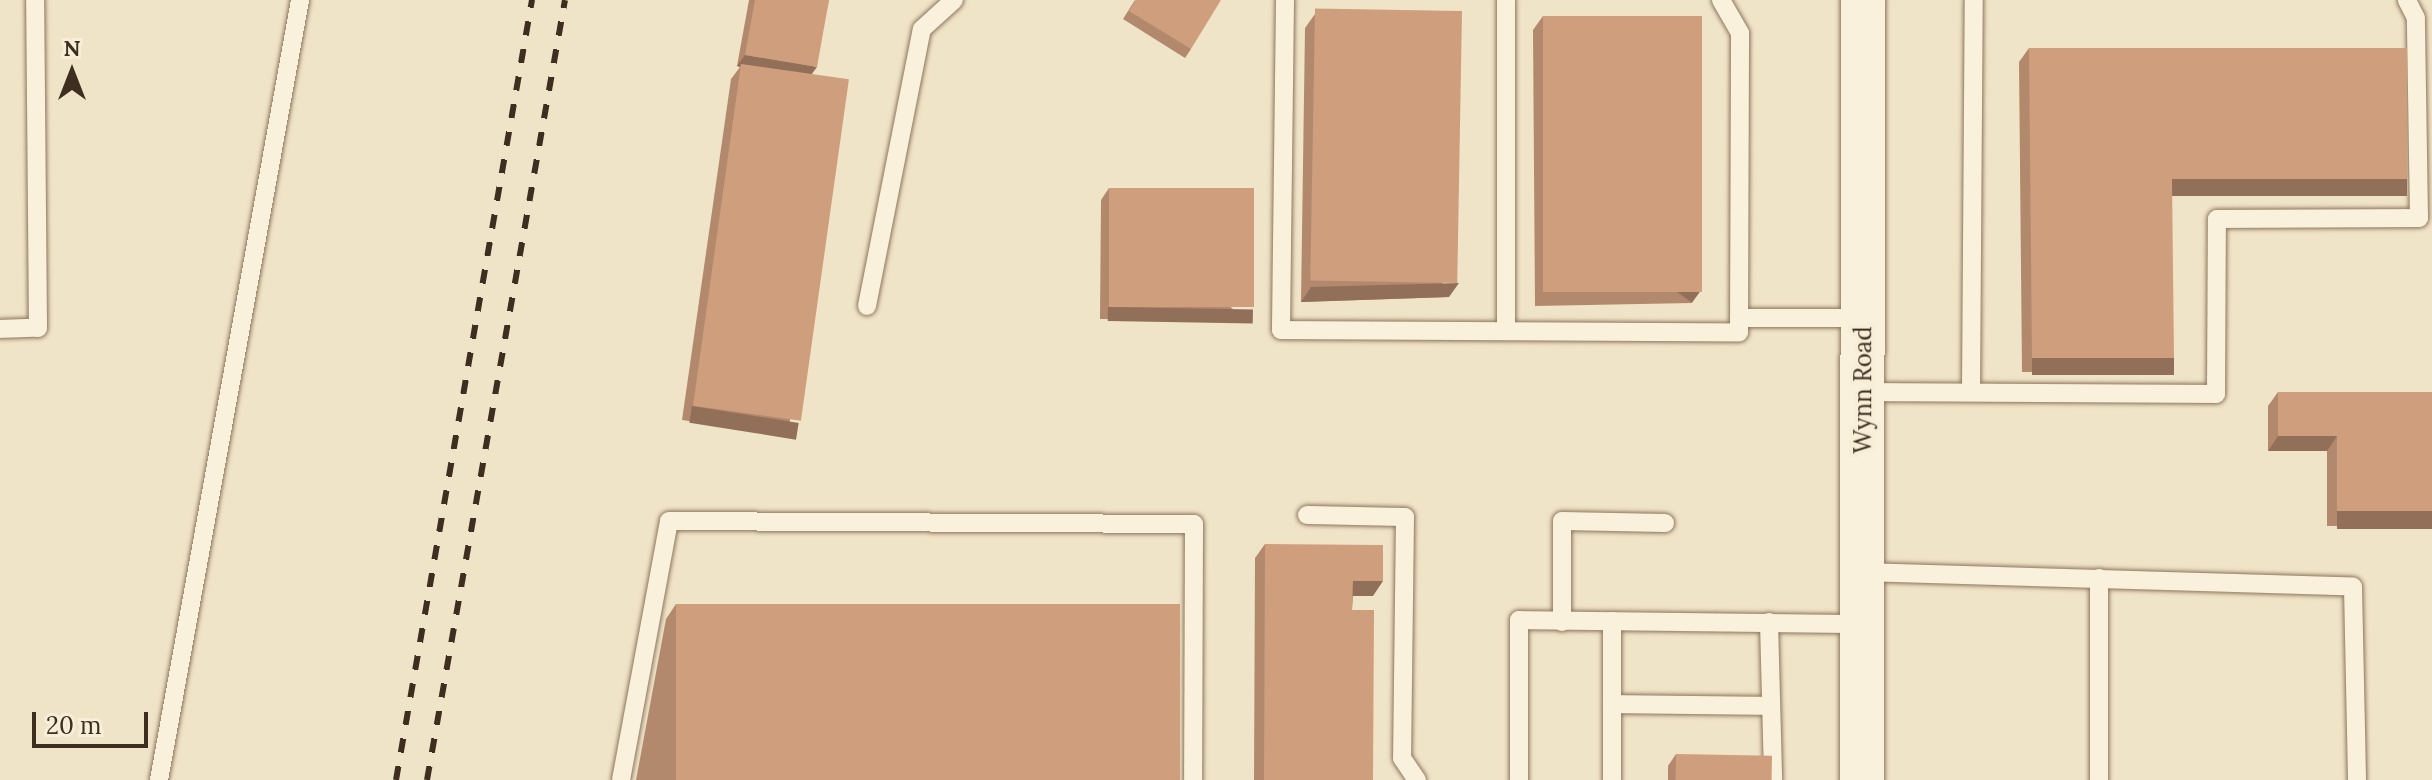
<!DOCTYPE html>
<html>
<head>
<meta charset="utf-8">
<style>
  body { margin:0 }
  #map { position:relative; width:2432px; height:780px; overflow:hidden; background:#f0e4c8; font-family:Lora,serif }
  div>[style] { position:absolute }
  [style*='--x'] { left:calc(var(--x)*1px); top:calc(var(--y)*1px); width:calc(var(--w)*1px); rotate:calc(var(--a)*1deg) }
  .roads { filter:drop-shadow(0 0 2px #8d765c) drop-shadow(0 0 2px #8d765c) }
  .service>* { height:18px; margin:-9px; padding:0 9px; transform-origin:9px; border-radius:9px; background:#faf1dc }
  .tertiary>* { height:44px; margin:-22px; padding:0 22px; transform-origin:22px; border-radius:22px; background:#faf1dc }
  .rail>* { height:6px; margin-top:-3px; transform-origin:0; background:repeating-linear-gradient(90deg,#3d2e20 0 14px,transparent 0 28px) }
  .wall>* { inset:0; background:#b2896c }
  .shaded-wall>* { inset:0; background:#916f58; transform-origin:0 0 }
  .building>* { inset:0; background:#cf9f7d; transform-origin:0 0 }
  span { translate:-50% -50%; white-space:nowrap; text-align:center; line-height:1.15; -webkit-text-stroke:8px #f7eed8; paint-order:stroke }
  .street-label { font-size:24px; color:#3d2e20 }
  .north { position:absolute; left:32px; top:32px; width:80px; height:80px; -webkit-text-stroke:6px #f7eed8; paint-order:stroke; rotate:0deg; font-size:22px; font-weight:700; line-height:32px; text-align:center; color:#3d2e20 }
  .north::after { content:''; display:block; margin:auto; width:28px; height:36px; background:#3d2e20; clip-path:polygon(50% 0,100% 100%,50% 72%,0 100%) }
  .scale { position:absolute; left:32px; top:712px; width:116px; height:36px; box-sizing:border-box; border:4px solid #3d2e20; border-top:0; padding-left:10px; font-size:24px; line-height:28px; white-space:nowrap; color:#3d2e20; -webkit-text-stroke:6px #f7eed8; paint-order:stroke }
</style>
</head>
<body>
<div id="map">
  <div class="roads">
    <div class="service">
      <i style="--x:1285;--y:0;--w:330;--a:90.7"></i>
      <i style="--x:1281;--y:330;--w:458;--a:0.3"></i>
      <i style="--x:1739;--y:332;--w:299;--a:-89.8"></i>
      <i style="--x:1740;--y:33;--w:38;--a:-120"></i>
      <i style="--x:1506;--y:0;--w:331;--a:90"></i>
      <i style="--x:867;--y:306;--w:282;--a:-78.8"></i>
      <i style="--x:922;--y:29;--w:43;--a:-42.2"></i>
      <i style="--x:1739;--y:318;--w:124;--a:0"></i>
      <i style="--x:0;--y:329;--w:38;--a:-2"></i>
      <i style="--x:38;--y:328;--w:328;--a:-90.5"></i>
      <i style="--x:1971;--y:391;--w:391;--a:-89.6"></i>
      <i style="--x:1863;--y:392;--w:353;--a:0.3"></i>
      <i style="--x:2216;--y:394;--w:175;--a:-89.7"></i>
      <i style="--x:2217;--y:219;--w:202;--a:-0.3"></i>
      <i style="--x:2419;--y:218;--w:200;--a:-90.9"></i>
      <i style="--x:2416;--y:18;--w:20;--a:-117"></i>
      <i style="--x:1307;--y:515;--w:98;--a:1.2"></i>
      <i style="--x:1405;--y:517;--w:241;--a:90.7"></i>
      <i style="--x:1402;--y:758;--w:27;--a:56"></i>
      <i style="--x:1862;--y:572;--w:491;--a:1.7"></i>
      <i style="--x:2353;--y:587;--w:193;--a:88.8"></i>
      <i style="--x:2099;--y:578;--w:202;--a:90"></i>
      <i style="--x:1612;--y:621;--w:159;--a:90"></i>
      <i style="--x:1562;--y:622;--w:101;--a:-90"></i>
      <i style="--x:1562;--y:521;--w:103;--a:1.1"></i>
      <i style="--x:1769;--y:622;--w:158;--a:88.5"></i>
      <i style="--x:1614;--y:704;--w:157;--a:0.7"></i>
      <i style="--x:159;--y:780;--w:793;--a:-79.75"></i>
      <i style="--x:621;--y:780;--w:263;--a:-79.5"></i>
      <i style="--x:669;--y:521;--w:525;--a:0.33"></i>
      <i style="--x:1194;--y:524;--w:256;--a:90.2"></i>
      <i style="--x:1519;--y:780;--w:160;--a:-90"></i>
      <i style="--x:1519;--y:620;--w:343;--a:0.7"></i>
    </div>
    <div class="tertiary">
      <i style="--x:1862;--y:780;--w:780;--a:-89.93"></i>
    </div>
  </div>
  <div class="rail">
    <i style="--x:396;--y:780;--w:792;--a:-80.11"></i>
    <i style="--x:427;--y:780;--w:792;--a:-79.97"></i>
  </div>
  <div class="wall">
    <i style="clip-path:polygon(749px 0,829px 0,812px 74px,789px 436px,682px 420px,731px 79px,740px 67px,737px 66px)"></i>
    <i style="clip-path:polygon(1135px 0,1191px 49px,1185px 58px,1123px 19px)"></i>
    <i style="clip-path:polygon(1315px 14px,1449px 297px,1301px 302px,1305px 28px)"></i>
    <i style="clip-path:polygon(1543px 16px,1692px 303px,1535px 306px,1533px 30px)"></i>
    <i style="clip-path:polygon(2029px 48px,2397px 193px,2172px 193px,2164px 372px,2022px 372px,2019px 62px)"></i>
    <i style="clip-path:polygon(1109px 188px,1245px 321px,1100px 319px,1101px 200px)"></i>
    <i style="clip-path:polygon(2278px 392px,2432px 392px,2432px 526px,2327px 526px,2327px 451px,2268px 451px,2268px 406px)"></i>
    <i style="clip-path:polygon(1265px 544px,1373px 596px,1353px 596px,1352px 610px,1373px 780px,1254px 780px,1255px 558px)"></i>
    <i style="clip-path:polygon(676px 604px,1178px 780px,636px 780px,666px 619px)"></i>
    <i style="clip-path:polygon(1676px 754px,1772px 780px,1668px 780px,1668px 766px)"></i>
  </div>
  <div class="shaded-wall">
    <i style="clip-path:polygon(745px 55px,817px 67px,808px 79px,741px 64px,740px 67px,737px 66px)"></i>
    <i style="left:2172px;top:179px;width:235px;height:17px"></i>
    <i style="clip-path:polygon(1459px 283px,1449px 297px,1301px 302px,1311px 287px)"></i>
    <i style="left:1702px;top:289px;width:17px;height:157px;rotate:126deg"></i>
    <i style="left:1108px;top:307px;width:145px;height:14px;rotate:1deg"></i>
    <i style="left:2032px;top:358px;width:142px;height:17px"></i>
    <i style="left:692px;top:406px;width:108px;height:17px;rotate:9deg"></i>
    <i style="clip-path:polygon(2278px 436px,2337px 436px,2327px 451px,2268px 451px)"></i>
    <i style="left:2337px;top:511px;width:95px;height:18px"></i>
    <i style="clip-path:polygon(1353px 581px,1383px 581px,1373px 596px,1343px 596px)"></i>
  </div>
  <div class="building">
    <i style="clip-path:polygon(755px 0,829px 0,817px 67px,745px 55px)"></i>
    <i style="clip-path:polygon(1136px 0,1221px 0,1191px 49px,1129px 11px)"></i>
    <i style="left:1462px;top:11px;width:272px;height:147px;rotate:91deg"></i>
    <i style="left:1543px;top:16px;width:159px;height:276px"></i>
    <i style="clip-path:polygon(2029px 48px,2407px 48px,2407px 179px,2172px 179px,2174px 358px,2032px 358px)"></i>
    <i style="left:741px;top:64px;width:109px;height:345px;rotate:8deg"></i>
    <i style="left:1109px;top:188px;width:145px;height:119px"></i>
    <i style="clip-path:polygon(2278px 392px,2432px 392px,2432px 511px,2337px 511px,2337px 436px,2278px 436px)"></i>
    <i style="clip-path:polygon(1265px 544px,1383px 545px,1383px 581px,1353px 581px,1352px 610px,1374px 610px,1373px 780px,1264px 780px)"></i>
    <i style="left:676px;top:604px;width:504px;height:179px"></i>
    <i style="left:1676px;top:754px;width:96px;height:26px;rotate:1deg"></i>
  </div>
  <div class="street-label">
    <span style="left:1863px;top:390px;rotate:-90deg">Wynn Road</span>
  </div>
  <div class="north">N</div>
  <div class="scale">20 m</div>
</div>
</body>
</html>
